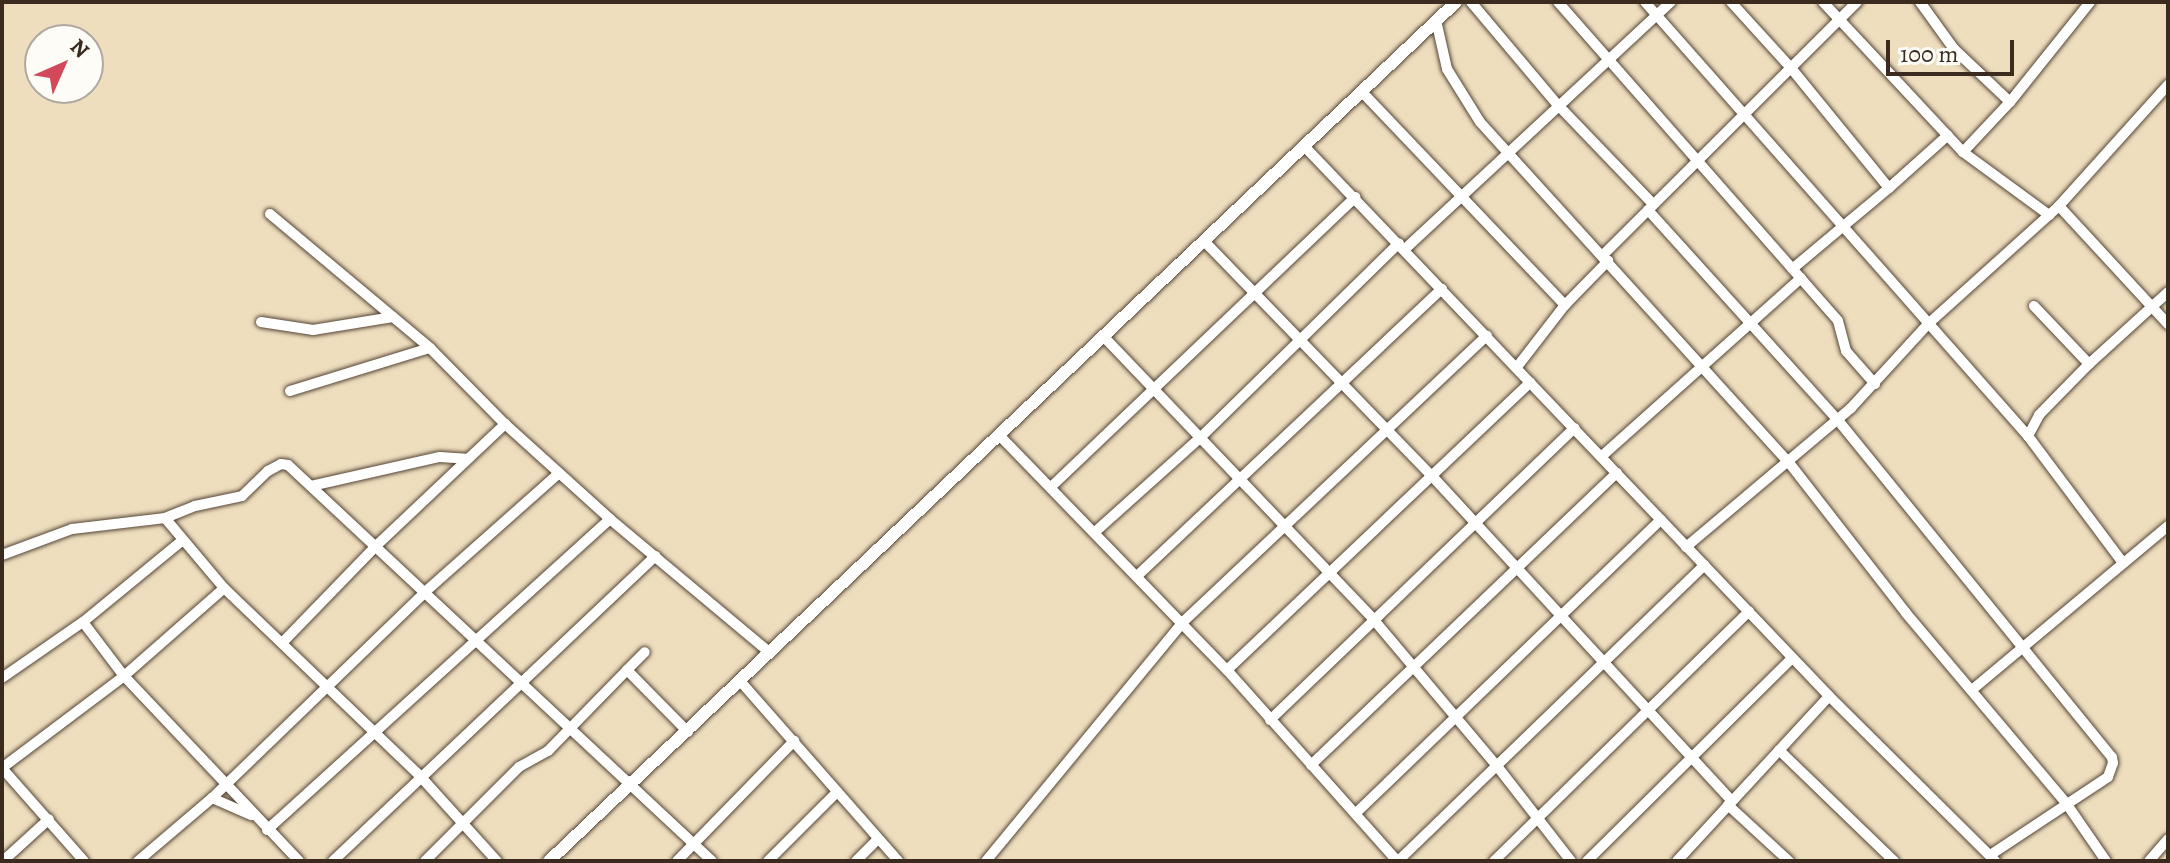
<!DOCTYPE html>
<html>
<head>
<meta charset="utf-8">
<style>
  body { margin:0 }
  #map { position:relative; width:2170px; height:863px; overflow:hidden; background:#eedebe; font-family:Alegreya,serif }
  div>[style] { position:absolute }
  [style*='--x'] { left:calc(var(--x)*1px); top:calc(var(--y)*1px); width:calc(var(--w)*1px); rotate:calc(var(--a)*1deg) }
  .roads { filter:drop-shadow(0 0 2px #564536) drop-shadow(0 0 2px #564536) }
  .minor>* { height:10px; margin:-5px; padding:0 5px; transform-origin:5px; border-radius:5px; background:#fff }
  .tertiary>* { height:12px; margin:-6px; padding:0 6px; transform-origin:6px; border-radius:6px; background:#fff }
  span { translate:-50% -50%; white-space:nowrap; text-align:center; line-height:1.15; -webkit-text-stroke:6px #fdfcf7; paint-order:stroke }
  .frame { position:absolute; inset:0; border:4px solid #3b2a1e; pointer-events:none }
  .north { position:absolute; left:24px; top:24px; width:80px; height:80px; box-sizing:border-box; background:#fdfcf7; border:2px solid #afa8a0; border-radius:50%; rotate:45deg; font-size:22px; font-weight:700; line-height:32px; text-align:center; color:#3b2a1e }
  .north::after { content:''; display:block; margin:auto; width:28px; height:36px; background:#d1495b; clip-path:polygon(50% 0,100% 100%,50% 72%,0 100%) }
  .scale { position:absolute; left:1886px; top:40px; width:128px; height:36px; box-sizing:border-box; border:4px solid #3b2a1e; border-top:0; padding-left:10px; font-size:24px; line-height:28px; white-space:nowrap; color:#3b2a1e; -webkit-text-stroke:6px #fdfcf7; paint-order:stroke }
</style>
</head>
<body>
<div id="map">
  <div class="roads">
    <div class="minor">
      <i style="--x:1471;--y:2;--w:133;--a:49.9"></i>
      <i style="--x:1557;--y:104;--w:139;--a:46.2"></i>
      <i style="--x:1558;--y:2;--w:424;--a:48.7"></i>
      <i style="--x:1838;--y:321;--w:31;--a:75"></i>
      <i style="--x:1846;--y:351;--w:44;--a:48.7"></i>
      <i style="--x:1645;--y:2;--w:579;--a:48.57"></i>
      <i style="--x:2028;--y:436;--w:159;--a:53.2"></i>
      <i style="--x:1731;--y:2;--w:89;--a:47.7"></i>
      <i style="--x:1791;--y:68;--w:155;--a:50.8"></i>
      <i style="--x:1889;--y:188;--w:126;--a:140.1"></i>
      <i style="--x:1823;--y:2;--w:205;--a:47"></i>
      <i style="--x:1963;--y:152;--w:107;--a:36.2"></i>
      <i style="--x:1920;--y:2;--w:58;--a:54.1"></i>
      <i style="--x:1954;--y:49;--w:77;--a:43.4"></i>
      <i style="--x:1436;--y:20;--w:50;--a:77.3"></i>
      <i style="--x:1447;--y:69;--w:62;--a:58.1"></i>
      <i style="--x:1480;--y:122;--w:457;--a:47.8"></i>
      <i style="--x:1787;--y:460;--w:194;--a:52.1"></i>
      <i style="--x:1906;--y:613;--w:248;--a:49.9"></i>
      <i style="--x:2066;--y:803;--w:70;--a:55.4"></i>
      <i style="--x:1363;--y:93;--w:293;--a:46.4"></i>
      <i style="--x:1305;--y:147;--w:759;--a:46.33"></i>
      <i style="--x:1829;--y:696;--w:234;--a:44.8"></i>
      <i style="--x:1963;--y:152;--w:69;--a:-46.8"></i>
      <i style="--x:2010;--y:102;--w:128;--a:-51.3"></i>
      <i style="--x:1889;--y:188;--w:79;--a:-41.9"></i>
      <i style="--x:2059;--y:206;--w:161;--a:47.3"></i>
      <i style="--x:1648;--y:210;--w:282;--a:47.9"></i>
      <i style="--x:1837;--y:419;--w:436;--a:50.9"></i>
      <i style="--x:2112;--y:757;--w:6;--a:81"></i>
      <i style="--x:2113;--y:763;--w:15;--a:110"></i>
      <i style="--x:2108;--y:777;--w:141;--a:146.5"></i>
      <i style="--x:270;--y:214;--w:209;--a:39.9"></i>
      <i style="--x:430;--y:348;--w:107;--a:45.4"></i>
      <i style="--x:505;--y:424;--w:142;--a:42.1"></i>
      <i style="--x:610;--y:519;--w:206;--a:39.9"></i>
      <i style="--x:1205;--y:242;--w:326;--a:45.9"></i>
      <i style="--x:1432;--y:476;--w:442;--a:47.3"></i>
      <i style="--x:1405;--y:249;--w:363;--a:-42.9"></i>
      <i style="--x:1603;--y:255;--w:359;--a:-44.9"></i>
      <i style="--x:2034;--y:306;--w:80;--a:46.5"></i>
      <i style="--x:2089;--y:364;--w:107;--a:-42.3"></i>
      <i style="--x:261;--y:322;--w:53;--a:8.7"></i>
      <i style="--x:313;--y:330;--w:81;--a:-9.2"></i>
      <i style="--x:1104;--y:337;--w:391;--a:46.3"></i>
      <i style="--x:1374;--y:620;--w:191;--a:49.9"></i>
      <i style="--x:1497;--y:766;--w:120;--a:52.1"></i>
      <i style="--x:1517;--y:367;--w:78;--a:-52.3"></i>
      <i style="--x:1565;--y:305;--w:62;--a:-45.7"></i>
      <i style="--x:290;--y:391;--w:146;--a:-17.1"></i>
      <i style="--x:1000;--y:436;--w:326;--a:45.9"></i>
      <i style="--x:1227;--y:670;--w:256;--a:48.3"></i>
      <i style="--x:2028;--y:436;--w:24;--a:-62"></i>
      <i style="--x:2039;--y:415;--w:71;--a:-45.6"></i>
      <i style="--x:1602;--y:456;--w:267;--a:-41.8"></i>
      <i style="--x:311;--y:486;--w:132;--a:-12.7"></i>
      <i style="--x:440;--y:457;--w:26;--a:4"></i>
      <i style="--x:1052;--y:486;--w:419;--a:-43.6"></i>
      <i style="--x:165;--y:518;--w:32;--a:-22"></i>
      <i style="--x:195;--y:506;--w:48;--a:-12"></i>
      <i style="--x:242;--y:496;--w:36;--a:-44"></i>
      <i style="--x:268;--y:471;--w:15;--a:-28"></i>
      <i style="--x:281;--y:464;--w:7;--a:8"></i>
      <i style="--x:288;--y:465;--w:580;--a:43.04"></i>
      <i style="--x:1095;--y:532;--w:142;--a:-41.9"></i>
      <i style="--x:1201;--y:437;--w:277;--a:-44.4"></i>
      <i style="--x:1686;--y:547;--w:216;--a:-40.1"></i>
      <i style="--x:1851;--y:408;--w:114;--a:-47.5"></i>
      <i style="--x:1928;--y:324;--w:176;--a:-42"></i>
      <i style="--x:2059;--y:206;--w:163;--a:-48"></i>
      <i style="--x:2;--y:555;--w:75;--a:-20.4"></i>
      <i style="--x:72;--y:529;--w:94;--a:-6.7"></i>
      <i style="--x:165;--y:518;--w:92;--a:49.9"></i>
      <i style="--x:224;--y:588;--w:273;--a:43.8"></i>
      <i style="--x:421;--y:777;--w:113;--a:47.9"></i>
      <i style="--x:1137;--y:576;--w:419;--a:-43.3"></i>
      <i style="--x:83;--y:622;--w:68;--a:52.8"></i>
      <i style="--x:124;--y:676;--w:255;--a:46.6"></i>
      <i style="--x:283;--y:642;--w:134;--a:-45.9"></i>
      <i style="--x:376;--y:546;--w:178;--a:-43.4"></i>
      <i style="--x:627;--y:670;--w:25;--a:-45"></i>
      <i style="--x:1227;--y:670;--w:418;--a:-43.5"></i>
      <i style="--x:2;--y:678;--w:98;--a:-34.7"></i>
      <i style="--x:83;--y:622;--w:129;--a:-39.4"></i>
      <i style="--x:741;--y:682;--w:238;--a:48.7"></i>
      <i style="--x:1973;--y:689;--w:254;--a:-39.9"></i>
      <i style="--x:1270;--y:720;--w:422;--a:-43.8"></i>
      <i style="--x:1779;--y:750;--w:160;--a:44"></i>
      <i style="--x:1311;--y:765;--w:423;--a:-43.7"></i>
      <i style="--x:2;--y:768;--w:153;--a:-37"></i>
      <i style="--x:124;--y:676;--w:133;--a:-41.3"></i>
      <i style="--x:2;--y:768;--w:124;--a:48.6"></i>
      <i style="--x:212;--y:798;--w:43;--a:23.6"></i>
      <i style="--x:1728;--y:805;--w:83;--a:42.6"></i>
      <i style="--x:1356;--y:813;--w:423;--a:-43.9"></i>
      <i style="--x:267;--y:830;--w:463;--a:-42.2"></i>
      <i style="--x:3;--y:861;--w:62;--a:-42.4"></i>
      <i style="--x:138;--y:861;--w:97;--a:-40.4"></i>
      <i style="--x:212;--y:798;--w:296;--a:-44"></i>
      <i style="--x:425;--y:592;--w:179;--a:-41.6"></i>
      <i style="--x:333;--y:861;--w:444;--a:-43.4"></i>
      <i style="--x:425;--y:861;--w:133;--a:-45"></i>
      <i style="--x:519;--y:767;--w:33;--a:-29"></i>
      <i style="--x:548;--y:751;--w:113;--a:-45.7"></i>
      <i style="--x:627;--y:670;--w:87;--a:45.5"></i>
      <i style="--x:677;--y:861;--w:168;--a:-45.7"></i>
      <i style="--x:768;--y:861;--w:98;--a:-45"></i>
      <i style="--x:856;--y:861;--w:31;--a:-45"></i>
      <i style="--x:986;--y:861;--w:308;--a:-50.5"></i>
      <i style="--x:1182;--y:623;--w:419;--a:-43.3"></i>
      <i style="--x:1398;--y:861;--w:426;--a:-44"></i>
      <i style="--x:1494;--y:861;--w:357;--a:-44.4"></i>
      <i style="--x:1587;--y:861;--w:289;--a:-44.7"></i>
      <i style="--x:1677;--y:861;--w:224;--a:-47.3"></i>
      <i style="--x:2149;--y:861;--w:29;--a:-49"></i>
    </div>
    <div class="tertiary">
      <i style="--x:549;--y:861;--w:1249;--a:-43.44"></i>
    </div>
  </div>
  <div class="frame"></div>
  <div class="north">N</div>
  <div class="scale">100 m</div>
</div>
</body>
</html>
